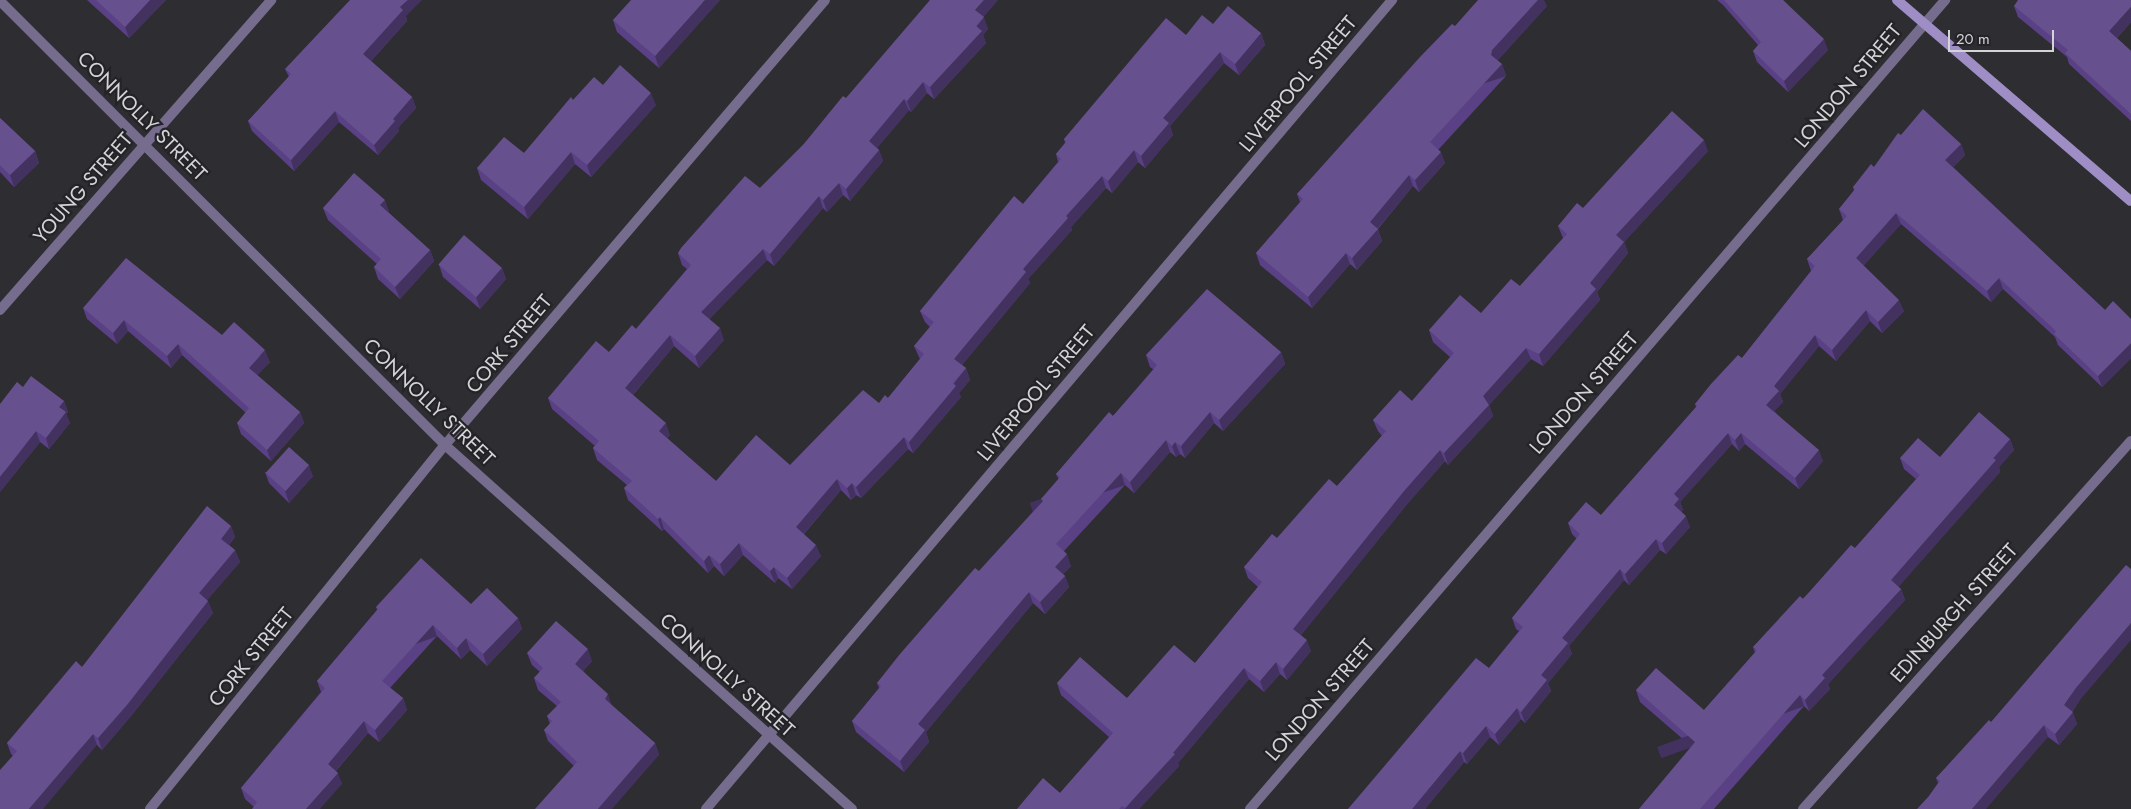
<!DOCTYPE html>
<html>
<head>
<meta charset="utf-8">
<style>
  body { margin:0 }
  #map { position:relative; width:2131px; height:809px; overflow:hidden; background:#2e2d31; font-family:Jost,sans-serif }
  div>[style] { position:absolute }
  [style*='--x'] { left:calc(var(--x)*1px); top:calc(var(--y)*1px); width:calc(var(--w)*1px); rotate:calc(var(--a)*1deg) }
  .minor>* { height:10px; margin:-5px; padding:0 5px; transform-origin:5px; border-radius:5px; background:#766c8e }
  .secondary>* { height:10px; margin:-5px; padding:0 5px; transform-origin:5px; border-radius:5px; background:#9e8ec5 }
  .wall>* { inset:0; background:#5a4085 }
  .shaded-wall>* { inset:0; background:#433260; transform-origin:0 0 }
  .building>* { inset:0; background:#67508e; transform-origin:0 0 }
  span { translate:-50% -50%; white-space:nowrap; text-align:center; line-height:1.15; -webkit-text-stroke:4.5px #242327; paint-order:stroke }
  .street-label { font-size:20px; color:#d4d3d6 }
  .scale { position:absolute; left:1948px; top:30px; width:106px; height:22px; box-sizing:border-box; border:2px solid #d4d3d6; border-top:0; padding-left:6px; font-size:15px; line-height:18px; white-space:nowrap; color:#d4d3d6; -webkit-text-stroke:4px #242327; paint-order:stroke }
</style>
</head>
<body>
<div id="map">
  <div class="minor">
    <i style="--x:0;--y:1;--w:629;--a:44.94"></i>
    <i style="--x:445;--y:445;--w:546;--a:41.81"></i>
    <i style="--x:0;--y:310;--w:412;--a:-48.8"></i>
    <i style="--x:150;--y:809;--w:469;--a:-51"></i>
    <i style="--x:445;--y:445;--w:585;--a:-49.5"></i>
    <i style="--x:706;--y:809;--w:1061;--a:-49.7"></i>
    <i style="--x:1250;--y:809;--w:1067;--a:-49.33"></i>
    <i style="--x:1803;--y:809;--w:493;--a:-48.3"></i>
  </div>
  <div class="secondary">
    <i style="--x:1897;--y:0;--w:308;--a:40.7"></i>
  </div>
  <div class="wall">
    <i style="clip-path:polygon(87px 0,166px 0,129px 38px)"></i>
    <i style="clip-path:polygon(720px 0,659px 68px,617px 32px,613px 20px)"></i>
    <i style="clip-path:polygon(998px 0,983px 17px,988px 29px,983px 35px,986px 43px,934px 99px,927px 93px,911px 112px,909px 110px,877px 148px,879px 150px,883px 161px,850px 201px,843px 195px,827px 212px,823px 208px,774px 266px,767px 260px,709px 319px,724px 340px,699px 368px,674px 346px,633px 395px,670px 435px,667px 438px,716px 481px,790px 465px,879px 403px,888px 398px,920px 359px,919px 357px,914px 346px,930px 327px,925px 322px,920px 311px,1023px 204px,1058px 162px,1056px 154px,1065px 143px,1064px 139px,1186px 35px,1213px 24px,1261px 33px,1265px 45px,1239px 75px,1224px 63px,1170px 126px,1173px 135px,1145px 168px,1138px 162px,1112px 193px,1106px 188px,1071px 227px,1072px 230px,1028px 279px,1030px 283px,962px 365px,966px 368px,970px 380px,959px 393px,961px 397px,913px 453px,908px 449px,861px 498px,856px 495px,851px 500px,841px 490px,804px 534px,821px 556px,792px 589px,778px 578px,775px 583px,743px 555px,724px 576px,714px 566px,708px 573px,664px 529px,662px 531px,628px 500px,624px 488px,627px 485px,597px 460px,593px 448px,595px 446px,552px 409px,548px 398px,609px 352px,636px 329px,687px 269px,682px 265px,678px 253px,760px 188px,803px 145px,846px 98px)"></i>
    <i style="clip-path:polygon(1717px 0,1783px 0,1828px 50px,1788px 92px,1757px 62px,1753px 51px,1758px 45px,1723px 5px)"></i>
    <i style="clip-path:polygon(1547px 6px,1497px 61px,1502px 64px,1506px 76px,1438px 150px,1445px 163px,1419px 192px,1413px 186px,1378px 229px,1382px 241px,1357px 270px,1350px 264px,1312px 308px,1260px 265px,1256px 253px,1300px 202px,1297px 194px,1455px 26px)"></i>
    <i style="clip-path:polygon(2014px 6px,2131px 22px,2117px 38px,2131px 51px,2131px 121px,2069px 64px,2067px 57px,2018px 17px)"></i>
    <i style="clip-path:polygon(406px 16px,407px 21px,371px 61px,412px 97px,416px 108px,398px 128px,399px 131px,378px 155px,339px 122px,294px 171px,252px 131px,248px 121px,289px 77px,285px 69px)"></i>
    <i style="clip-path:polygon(603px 85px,656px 105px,591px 177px,575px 164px,528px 219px,481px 180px,477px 168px,524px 153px,573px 100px)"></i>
    <i style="clip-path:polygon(0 118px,35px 151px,39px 163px,14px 187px,0 172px)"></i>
    <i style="clip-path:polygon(1901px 135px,1961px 144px,1965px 155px,1953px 167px,2105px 310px,2131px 319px,2131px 358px,2102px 387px,2058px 345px,2055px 337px,2003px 289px,1991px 302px,1901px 224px,1863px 266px,1904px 311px,1882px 333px,1870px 321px,1836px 361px,1819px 346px,1780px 394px,1783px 402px,1774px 411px,1823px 461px,1799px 489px,1745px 444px,1739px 451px,1732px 444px,1680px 502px,1683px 510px,1681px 512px,1690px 527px,1666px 554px,1660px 550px,1629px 585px,1624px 580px,1569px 646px,1572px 654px,1548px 683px,1551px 691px,1525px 723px,1521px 719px,1499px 745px,1490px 737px,1467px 764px,1464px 762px,1425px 809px,1348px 809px,1489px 668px,1519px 631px,1516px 629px,1512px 618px,1577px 539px,1572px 534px,1568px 523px,1601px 515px,1696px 407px,1695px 404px,1742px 358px,1811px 271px,1807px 259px,1843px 220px,1839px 209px,1854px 191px,1853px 187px,1874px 167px)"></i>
    <i style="clip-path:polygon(1708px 151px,1624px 242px,1628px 253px,1597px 292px,1600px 300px,1543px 366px,1531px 359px,1489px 405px,1493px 416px,1448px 465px,1445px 461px,1408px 503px,1301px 635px,1311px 651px,1287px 680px,1280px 674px,1264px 692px,1249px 679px,1178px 763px,1179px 766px,1139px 809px,1017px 809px,1060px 793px,1109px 737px,1061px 695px,1057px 683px,1127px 698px,1195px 663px,1258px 587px,1248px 578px,1244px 567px,1337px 486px,1382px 436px,1378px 431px,1373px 420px,1412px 401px,1450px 357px,1433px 342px,1429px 330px,1481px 313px,1520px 286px,1563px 238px,1558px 226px,1583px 208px)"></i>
    <i style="clip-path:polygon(323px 208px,389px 211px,388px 212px,430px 250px,434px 261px,400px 299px,378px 279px,374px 267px,377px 264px,328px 220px)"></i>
    <i style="clip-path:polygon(439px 265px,502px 268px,506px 279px,480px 309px,443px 277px)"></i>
    <i style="clip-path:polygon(83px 308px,222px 335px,270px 362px,257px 375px,300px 412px,304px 423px,271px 461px,241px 434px,237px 423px,246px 413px,182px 355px,171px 368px,128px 331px,117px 344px,87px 319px)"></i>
    <i style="clip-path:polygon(1281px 352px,1285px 364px,1223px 431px,1214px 423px,1185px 458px,1180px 454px,1176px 457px,1170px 452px,1134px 493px,1125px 485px,1064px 551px,1071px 566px,1063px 574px,1065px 576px,1069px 587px,1045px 614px,1033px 603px,926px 732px,929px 742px,904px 772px,856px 732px,852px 721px,879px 688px,877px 683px,1042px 502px,1041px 499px,1059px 480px,1056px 474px,1113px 416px,1154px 370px,1150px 367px,1146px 355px)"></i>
    <i style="clip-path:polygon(23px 387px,64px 401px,68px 412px,66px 414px,70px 423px,49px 449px,40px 442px,0 492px)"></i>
    <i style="clip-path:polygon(2010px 439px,2014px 450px,1999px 467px,2000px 472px,1898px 587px,1901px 589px,1905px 600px,1828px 684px,1830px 689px,1809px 711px,1804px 706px,1714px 809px,1639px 809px,1692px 747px,1640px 702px,1636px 690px,1704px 710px,1755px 653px,1753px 647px,1855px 548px,1916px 479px,1904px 469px,1900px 458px,1940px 457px)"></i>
    <i style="clip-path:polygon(265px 472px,313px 476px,289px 503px,269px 483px)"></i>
    <i style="clip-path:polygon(231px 526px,235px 537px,229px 545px,235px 550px,240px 562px,207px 600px,213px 613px,131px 716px,102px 750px,97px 745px,13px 756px,11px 754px,7px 743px,82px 667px)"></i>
    <i style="clip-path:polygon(471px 604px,518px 618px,522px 629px,487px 666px,470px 650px,461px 659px,437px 636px,390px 688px,403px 698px,407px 710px,379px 742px,368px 733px,336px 771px,342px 784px,254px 807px,245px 799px,241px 788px,321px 692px,317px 681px,377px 610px,376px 607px)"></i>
    <i style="clip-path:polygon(527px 653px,592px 661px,583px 671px,612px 706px,655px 743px,659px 755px,574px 766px,548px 741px,544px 730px,550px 724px,547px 716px,557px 706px,538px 690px,534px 678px,540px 672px,532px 665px)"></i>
    <i style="clip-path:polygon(2080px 700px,2072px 712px,2077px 724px,2059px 745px,2048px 737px,1929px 796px,1938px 783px,1936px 778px,1991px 722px)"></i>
  </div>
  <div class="shaded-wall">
    <i style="clip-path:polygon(150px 0,166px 0,129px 38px,125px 27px)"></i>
    <i style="clip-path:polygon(408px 0,422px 0,406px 16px,407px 21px,367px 65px,363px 54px,400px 7px)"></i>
    <i style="clip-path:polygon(705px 0,720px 0,659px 68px,655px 56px)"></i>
    <i style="clip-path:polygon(984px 0,998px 0,979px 22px,975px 10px)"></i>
    <i style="clip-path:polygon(1538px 0,1544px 0,1547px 6px,1496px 62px,1491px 55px,1492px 50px)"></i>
    <i style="clip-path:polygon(2131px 7px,2131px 22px,2113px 42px,2109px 31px)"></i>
    <i style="clip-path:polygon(984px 17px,988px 29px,983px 35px,986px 43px,934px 99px,930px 87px)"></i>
    <i style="clip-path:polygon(1261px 33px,1265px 45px,1239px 75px,1235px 64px)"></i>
    <i style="clip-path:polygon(1824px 39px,1828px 50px,1788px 92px,1784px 81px)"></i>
    <i style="clip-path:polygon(1220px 52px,1224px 63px,1170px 126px,1173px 135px,1145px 168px,1141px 156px,1163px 118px)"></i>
    <i style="left:1502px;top:64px;width:13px;height:106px;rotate:72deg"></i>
    <i style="clip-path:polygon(923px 82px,927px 93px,911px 112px,907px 101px)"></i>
    <i style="clip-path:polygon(651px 93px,656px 105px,591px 177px,587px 165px)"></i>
    <i style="clip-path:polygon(412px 97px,416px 108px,398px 128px,399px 131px,378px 155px,374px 145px,393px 119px)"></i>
    <i style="clip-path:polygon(904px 99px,909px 110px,873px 153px,869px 141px)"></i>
    <i style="clip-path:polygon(335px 111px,339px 122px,294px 171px,291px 160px)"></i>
    <i style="clip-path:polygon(1704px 140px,1708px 151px,1624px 242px,1628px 253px,1597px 292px,1600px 300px,1543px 366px,1539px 354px,1590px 283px,1616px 235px)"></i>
    <i style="clip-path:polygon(1961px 144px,1965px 155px,1949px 171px,1945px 160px)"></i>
    <i style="clip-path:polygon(879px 150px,883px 161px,850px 201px,846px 189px)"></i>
    <i style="clip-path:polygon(1134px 150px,1138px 162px,1112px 193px,1108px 181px)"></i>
    <i style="clip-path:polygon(35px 151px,39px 163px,14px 187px,10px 175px)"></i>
    <i style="clip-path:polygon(571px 152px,575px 164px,528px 219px,524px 207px)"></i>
    <i style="clip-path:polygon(1441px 152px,1445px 163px,1419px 192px,1415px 180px)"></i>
    <i style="clip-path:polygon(1409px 175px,1413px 186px,1374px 233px,1370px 222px)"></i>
    <i style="clip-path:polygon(1102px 176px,1106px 188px,1071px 227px,1072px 230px,1028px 279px,1030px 283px,958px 370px,954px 359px,1023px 269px,1066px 216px)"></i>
    <i style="clip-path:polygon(839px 183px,843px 195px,827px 212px,823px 200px)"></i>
    <i style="clip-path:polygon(819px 196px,823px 208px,774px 266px,770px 254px)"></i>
    <i style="clip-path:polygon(385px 200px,389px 211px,384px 217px,380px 205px)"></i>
    <i style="clip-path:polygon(1896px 213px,1901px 224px,1860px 270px,1856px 258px)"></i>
    <i style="clip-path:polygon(1378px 229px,1382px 241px,1357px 270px,1352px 258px)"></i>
    <i style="clip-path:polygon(763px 249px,767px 260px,705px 324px,701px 312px)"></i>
    <i style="clip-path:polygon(430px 250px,434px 261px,400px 299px,395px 287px)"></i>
    <i style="clip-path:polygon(1346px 253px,1350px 264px,1312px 308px,1308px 297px)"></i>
    <i style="clip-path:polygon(502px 268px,506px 279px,480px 309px,476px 297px)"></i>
    <i style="clip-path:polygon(1999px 278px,2003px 289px,1991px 302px,1987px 291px)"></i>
    <i style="clip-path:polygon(1899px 300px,1904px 311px,1882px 333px,1878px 322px)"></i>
    <i style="clip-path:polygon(1866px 310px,1870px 321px,1836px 361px,1832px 350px)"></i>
    <i style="clip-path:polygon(124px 320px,128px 331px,117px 344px,113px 333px)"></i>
    <i style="clip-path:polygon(720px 328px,724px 340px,699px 368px,695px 356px)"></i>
    <i style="clip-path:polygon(670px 335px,674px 346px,629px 399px,625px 388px)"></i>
    <i style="clip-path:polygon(1815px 335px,1819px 346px,1780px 394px,1783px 402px,1770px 416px,1766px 405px,1774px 386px)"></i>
    <i style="clip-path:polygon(2131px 343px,2131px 358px,2102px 387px,2098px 376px)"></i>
    <i style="clip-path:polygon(178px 344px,182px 355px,171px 368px,167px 356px)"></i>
    <i style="clip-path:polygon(1526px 348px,1531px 359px,1489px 405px,1493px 416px,1448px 465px,1444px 453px,1483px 396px)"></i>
    <i style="clip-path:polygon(265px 350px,270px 362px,253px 380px,249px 368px)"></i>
    <i style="clip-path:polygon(1281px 352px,1285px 364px,1223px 431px,1219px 420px)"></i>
    <i style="clip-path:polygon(966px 368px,970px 380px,959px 393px,961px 397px,913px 453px,909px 442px)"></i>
    <i style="clip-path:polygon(64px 401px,68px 412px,66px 414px,70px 423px,49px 449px,46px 438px,59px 407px)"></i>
    <i style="clip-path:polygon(300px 412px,304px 423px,271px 461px,267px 450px)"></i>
    <i style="clip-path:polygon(1210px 412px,1214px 423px,1185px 458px,1181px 446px)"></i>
    <i style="clip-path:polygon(666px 423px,670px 435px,664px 442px,659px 431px)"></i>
    <i style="clip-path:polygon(36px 431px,40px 442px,0 492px,0 477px)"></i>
    <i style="clip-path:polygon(1728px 433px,1732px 444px,1680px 502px,1683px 510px,1678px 516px,1674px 505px,1674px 494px)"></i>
    <i style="clip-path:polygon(1741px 433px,1745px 444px,1739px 451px,1735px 440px)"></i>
    <i style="clip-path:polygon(904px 437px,908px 449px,861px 498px,856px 487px)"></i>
    <i style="clip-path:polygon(2010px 439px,2014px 450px,1999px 467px,2000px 472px,1895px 591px,1891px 580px)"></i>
    <i style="clip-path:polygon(1166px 440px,1170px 452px,1134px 493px,1130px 482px)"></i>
    <i style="clip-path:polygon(1175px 442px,1180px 454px,1176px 457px,1172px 446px)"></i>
    <i style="clip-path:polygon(1440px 450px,1445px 461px,1408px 503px,1297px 640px,1293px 629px,1404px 491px)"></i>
    <i style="clip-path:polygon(1819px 450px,1823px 461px,1799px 489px,1795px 478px)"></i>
    <i style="clip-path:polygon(309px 465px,313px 476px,289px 503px,285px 491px)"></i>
    <i style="left:1121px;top:473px;width:13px;height:96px;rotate:72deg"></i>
    <i style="clip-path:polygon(837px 479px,841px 490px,800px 538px,796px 527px)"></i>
    <i style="clip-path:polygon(852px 483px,856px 495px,851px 500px,847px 488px)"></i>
    <i style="clip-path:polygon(1686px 516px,1690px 527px,1666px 554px,1662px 543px)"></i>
    <i style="clip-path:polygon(660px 517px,664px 529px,662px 531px,658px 519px)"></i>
    <i style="clip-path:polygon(231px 526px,235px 537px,225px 550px,221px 539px)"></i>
    <i style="clip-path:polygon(1656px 539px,1660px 550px,1629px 585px,1625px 574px)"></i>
    <i style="clip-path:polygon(739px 543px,743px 555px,724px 576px,720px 564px)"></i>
    <i style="clip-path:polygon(816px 545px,821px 556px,792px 589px,787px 578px)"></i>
    <i style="clip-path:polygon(235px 550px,240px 562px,203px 605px,199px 593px)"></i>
    <i style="clip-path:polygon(1067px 554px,1071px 566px,1059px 578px,1055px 567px)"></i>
    <i style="clip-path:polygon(709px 555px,714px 566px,708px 573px,704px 561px)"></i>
    <i style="clip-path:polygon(774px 567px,778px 578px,775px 583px,770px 571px)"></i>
    <i style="clip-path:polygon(1620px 569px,1624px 580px,1569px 646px,1572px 654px,1548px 683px,1551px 691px,1525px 723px,1521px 712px,1562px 638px)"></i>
    <i style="clip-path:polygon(1065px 576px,1069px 587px,1045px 614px,1040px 602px)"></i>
    <i style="clip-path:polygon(1901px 589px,1905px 600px,1828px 684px,1830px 689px,1809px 711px,1805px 700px,1822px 675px)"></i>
    <i style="clip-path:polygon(1029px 592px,1033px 603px,926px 732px,929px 742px,904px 772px,900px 761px,918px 724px)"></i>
    <i style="clip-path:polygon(208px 601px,213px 613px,131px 716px,102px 750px,98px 738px)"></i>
    <i style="clip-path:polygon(518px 618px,522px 629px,487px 666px,483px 654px)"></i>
    <i style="clip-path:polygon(2131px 623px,2131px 640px,2080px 700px,2068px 717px,2064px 705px,2076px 688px)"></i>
    <i style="left:433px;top:625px;width:12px;height:76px;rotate:70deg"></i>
    <i style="clip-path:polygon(466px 638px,470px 650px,461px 659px,457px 648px)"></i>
    <i style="clip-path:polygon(1307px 640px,1311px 651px,1287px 680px,1283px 669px)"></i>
    <i style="clip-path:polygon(588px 649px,592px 661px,579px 675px,575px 664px)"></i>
    <i style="clip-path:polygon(1276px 662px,1280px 674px,1264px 692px,1260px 681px)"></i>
    <i style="clip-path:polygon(1244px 668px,1249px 679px,1178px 763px,1179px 766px,1139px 809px,1125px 809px)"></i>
    <i style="clip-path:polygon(608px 694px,612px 706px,605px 699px)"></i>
    <i style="left:1800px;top:695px;width:12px;height:152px;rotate:70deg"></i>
    <i style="clip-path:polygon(403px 698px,407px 710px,379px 742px,375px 730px)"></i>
    <i style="clip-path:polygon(1517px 708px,1521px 719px,1499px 745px,1495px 734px)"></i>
    <i style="clip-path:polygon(2073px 712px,2077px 724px,2059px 745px,2055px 734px)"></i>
    <i style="clip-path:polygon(364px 721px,368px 733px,332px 775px,328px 764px)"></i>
    <i style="clip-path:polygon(2044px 725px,2048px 737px,1986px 809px,1972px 809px)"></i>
    <i style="clip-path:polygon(1486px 726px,1490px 737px,1467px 764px,1463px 753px)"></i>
    <i style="clip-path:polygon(93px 734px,97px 745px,43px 809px,29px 809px)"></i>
    <i style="clip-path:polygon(655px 743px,659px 755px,612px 809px,598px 809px)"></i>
    <i style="clip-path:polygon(1460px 751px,1464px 762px,1425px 809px,1412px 809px)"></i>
    <i style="clip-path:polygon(338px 773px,342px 784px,320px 809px,306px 809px)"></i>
  </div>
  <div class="building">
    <i style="clip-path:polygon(96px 0,150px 0,125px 27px)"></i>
    <i style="clip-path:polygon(350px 0,408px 0,400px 7px,403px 10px,363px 54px,412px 97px,393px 119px,395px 121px,374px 145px,335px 111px,291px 160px,248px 121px,291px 74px,285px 69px)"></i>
    <i style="clip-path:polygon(631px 0,705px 0,655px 56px,613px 20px)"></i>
    <i style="clip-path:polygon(930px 0,984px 0,975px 10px,984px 17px,976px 26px,982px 31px,930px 87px,923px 82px,907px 101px,904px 99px,869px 141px,879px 150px,846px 189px,839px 183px,823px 200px,819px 196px,770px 254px,763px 249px,701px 312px,720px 328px,695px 356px,670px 335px,625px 388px,666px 423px,659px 431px,716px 481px,756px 435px,790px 465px,863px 390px,879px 403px,885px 395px,888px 398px,924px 354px,914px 346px,934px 322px,920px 311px,1014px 196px,1023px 204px,1061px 159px,1056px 154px,1066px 142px,1064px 139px,1166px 18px,1186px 35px,1202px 15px,1213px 24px,1228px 6px,1261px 33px,1235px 64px,1220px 52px,1163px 118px,1169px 123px,1141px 156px,1134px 150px,1108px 181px,1102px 176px,1066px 216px,1068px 218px,1023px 269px,1026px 272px,954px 359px,966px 368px,953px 383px,956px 386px,909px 442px,904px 437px,856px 487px,852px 483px,847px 488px,837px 479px,796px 527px,816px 545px,787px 578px,774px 567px,770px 571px,739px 543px,720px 564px,709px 555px,704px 561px,660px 517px,658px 519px,624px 488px,632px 481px,593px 448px,599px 441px,548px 398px,596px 341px,609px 352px,632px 325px,636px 329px,691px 265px,678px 253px,681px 248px,745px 176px,760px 188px,803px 145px,843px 96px,846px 98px)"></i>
    <i style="clip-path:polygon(1478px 0,1538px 0,1492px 50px,1491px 55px,1502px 64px,1430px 142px,1441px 152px,1415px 180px,1409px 175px,1370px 222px,1378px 229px,1352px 258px,1346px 253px,1308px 297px,1256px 253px,1303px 199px,1297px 194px,1315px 174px,1420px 57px,1452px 24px,1455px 26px)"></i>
    <i style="clip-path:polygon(1724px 0,1783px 0,1824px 39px,1784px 81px,1753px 51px,1761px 42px)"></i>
    <i style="clip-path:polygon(2018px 0,2131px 0,2131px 7px,2109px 31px,2131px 51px,2131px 114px,2065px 53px,2068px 50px,2014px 6px)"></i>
    <i style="clip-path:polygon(620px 65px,651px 93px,587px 165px,571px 152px,524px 207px,477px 168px,504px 137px,524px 153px,571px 97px,573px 100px,594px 77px,603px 85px)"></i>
    <i style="clip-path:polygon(1923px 109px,1961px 144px,1945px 160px,2105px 310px,2113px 301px,2131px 319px,2131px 343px,2098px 376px,2054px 334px,2056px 331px,1999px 278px,1987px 291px,1896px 213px,1856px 258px,1899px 300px,1878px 322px,1866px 310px,1832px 350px,1815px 335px,1774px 386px,1779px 391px,1766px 405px,1819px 450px,1795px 478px,1741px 433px,1735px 440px,1728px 433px,1674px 494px,1679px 499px,1674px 505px,1686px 516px,1662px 543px,1656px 539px,1625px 574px,1620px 569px,1562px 638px,1568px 643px,1541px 675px,1547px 680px,1521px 712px,1517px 708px,1495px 734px,1486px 726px,1463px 753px,1460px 751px,1412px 809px,1348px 809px,1476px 658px,1489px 668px,1523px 627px,1512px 618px,1580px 534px,1568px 523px,1586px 502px,1601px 515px,1697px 406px,1695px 404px,1711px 384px,1738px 355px,1742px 358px,1815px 266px,1807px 259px,1847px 216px,1839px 209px,1855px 189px,1853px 187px,1871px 164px,1874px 167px,1898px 133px,1901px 135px)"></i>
    <i style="clip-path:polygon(1672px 111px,1704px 140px,1616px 235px,1624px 242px,1590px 283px,1596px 289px,1539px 354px,1526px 348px,1483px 396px,1489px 405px,1444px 453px,1440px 450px,1404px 491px,1293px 629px,1307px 640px,1283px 669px,1276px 662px,1260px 681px,1244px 668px,1173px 753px,1175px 754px,1125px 808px,1122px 806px,1119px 809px,1017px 809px,1043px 778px,1060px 793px,1113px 733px,1057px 683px,1080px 657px,1127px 698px,1174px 645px,1195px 663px,1262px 582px,1244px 567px,1272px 534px,1277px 538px,1329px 479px,1337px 486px,1386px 431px,1373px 420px,1400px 390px,1412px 401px,1454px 353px,1429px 330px,1460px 295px,1481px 313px,1511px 279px,1520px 286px,1567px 234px,1558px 226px,1577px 203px,1583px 208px)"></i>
    <i style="clip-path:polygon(0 118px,35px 151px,10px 175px,0 165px)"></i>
    <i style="clip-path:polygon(354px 173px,385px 200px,380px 205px,430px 250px,395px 287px,374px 267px,381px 259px,323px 208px)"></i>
    <i style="left:464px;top:235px;width:50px;height:39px;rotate:41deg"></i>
    <i style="clip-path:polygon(126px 258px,222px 335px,234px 322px,265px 350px,249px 368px,300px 412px,267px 450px,237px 423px,249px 408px,178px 344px,167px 356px,124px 320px,113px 333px,83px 308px)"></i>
    <i style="clip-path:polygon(1207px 289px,1281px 352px,1219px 420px,1210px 412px,1181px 446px,1175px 442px,1172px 446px,1166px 440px,1130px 482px,1121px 473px,1056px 544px,1067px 554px,1055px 567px,1065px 576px,1040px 602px,1029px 592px,918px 724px,925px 730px,900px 761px,852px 721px,881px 686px,877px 683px,900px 654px,975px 568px,979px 571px,1043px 501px,1041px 499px,1060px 477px,1056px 474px,1109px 412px,1113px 416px,1157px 365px,1146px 355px)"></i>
    <i style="clip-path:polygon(31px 376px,64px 401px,59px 407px,66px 412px,46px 438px,36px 431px,0 477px,0 404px,17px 382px,23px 387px)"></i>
    <i style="clip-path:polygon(1979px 412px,2010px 439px,1993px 458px,1996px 460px,1891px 580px,1901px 589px,1822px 675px,1825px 678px,1805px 700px,1800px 695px,1700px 809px,1639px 809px,1695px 742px,1636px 690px,1656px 668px,1704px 710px,1757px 650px,1753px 647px,1800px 596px,1803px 599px,1851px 545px,1855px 548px,1920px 475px,1900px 458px,1918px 438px,1940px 457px)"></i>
    <i style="left:289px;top:447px;width:27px;height:35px;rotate:42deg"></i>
    <i style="clip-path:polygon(207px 506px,231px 526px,221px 539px,235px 550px,199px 593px,208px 601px,127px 705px,98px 738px,93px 734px,29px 809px,0 809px,0 770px,17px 751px,7px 743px,76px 661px,82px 667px)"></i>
    <i style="clip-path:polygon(421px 558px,471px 604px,487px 588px,518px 618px,483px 654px,466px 638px,457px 648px,433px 625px,382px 681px,403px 698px,375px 730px,364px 721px,328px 764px,338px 773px,306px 809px,252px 809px,257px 802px,241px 788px,325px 688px,317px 681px,378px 609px,376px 607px)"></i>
    <i style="clip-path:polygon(2126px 565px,2131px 569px,2131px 623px,2076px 688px,2064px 705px,2073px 712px,2055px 734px,2044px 725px,1972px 809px,1917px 809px,1929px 796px,1940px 781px,1936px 778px,1989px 720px,1991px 722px)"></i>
    <i style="clip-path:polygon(556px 621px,588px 649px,575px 664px,608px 694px,605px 699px,655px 743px,598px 809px,535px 809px,577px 762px,544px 730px,552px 721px,547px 716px,561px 702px,534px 678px,543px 668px,527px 653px)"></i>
  </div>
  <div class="street-label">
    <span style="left:1298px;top:84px;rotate:-50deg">LIVERPOOL STREET</span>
    <span style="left:1848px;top:86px;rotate:-50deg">LONDON STREET</span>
    <span style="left:142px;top:116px;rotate:45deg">CONNOLLY STREET</span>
    <span style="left:83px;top:188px;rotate:-49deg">YOUNG STREET</span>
    <span style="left:509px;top:344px;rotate:-50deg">CORK STREET</span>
    <span style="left:1036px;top:393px;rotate:-50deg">LIVERPOOL STREET</span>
    <span style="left:1584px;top:393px;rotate:-49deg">LONDON STREET</span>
    <span style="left:429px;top:402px;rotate:44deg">CONNOLLY STREET</span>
    <span style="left:1954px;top:613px;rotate:-48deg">EDINBURGH STREET</span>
    <span style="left:251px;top:657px;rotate:-51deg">CORK STREET</span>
    <span style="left:727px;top:675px;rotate:42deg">CONNOLLY STREET</span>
    <span style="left:1320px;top:700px;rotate:-49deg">LONDON STREET</span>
  </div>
  <div class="scale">20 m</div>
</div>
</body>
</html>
